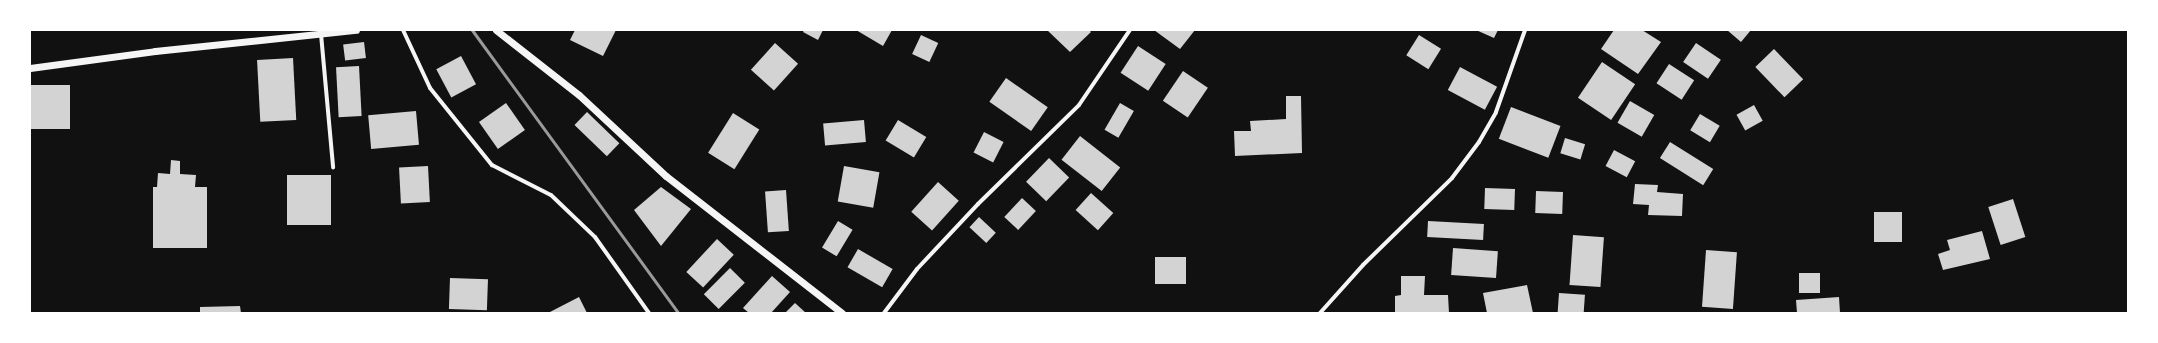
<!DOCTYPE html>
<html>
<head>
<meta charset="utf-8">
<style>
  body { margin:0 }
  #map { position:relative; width:2158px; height:343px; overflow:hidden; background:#111; font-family:"Nunito Sans",sans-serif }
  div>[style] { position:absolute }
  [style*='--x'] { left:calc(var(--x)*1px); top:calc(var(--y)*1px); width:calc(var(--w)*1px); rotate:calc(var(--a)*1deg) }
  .building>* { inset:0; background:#d3d3d3; transform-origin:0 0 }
  .minor>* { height:4px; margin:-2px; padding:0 2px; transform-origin:2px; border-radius:2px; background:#f5f5f5 }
  .tertiary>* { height:7px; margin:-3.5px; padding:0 3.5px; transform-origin:3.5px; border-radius:3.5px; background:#f5f5f5 }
  .rail>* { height:3px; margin:-1.5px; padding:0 1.5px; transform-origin:1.5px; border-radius:1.5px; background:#9a9a9a }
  span { translate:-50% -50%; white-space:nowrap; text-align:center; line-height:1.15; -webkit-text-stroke:3px #fff; paint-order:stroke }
  .frame { position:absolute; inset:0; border:31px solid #fff; pointer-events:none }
</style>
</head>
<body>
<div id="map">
  <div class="building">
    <i style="clip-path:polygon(575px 30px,616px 30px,603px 56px,570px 40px)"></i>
    <i style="clip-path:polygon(804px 30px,823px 30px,818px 40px,803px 32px)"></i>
    <i style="clip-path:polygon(856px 30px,892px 30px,883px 46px)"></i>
    <i style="clip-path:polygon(1047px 30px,1089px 30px,1091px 32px,1070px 52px)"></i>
    <i style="clip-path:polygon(1154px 30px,1195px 30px,1180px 49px)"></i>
    <i style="clip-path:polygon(1476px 30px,1498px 30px,1494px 38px)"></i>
    <i style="clip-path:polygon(1614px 30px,1642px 30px,1661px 42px,1638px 74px,1601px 49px)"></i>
    <i style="clip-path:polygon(1727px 30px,1751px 30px,1741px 42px)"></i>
    <i style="left:921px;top:35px;width:19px;height:21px;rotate:25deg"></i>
    <i style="left:1419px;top:35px;width:26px;height:24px;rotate:32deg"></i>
    <i style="left:364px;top:42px;width:16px;height:21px;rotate:83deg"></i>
    <i style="left:775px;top:43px;width:31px;height:36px;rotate:42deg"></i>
    <i style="left:1696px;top:43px;width:30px;height:23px;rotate:34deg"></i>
    <i style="left:1138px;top:46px;width:33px;height:32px;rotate:33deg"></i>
    <i style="left:1774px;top:49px;width:42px;height:26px;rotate:46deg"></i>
    <i style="left:461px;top:56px;width:32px;height:28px;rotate:62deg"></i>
    <i style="left:293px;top:58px;width:62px;height:36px;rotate:87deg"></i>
    <i style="left:1602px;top:62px;width:40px;height:43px;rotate:34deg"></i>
    <i style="left:1669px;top:64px;width:30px;height:23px;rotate:33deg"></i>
    <i style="left:359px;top:66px;width:50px;height:23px;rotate:87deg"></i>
    <i style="left:1460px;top:67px;width:42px;height:26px;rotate:28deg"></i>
    <i style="left:1183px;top:71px;width:30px;height:36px;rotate:34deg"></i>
    <i style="left:1006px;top:78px;width:51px;height:29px;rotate:35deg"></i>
    <i style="left:30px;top:85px;width:40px;height:44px"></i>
    <i style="clip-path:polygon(1286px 96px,1301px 96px,1302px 153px,1235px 156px,1234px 131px,1251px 131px,1250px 121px,1286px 119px)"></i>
    <i style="left:1630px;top:101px;width:28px;height:25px;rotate:30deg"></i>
    <i style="left:506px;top:103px;width:33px;height:33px;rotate:55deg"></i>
    <i style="left:1120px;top:103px;width:16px;height:31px;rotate:30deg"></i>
    <i style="left:1754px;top:105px;width:18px;height:20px;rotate:61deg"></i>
    <i style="left:1511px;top:107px;width:53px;height:34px;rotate:21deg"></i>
    <i style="left:416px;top:111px;width:34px;height:48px;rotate:85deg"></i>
    <i style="left:587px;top:112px;width:45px;height:18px;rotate:44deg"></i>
    <i style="left:733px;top:113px;width:31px;height:47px;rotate:32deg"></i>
    <i style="left:1700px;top:114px;width:23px;height:19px;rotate:31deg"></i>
    <i style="left:864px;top:120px;width:22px;height:41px;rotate:85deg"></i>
    <i style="left:898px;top:120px;width:33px;height:24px;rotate:31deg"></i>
    <i style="left:984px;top:132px;width:22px;height:23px;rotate:27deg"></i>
    <i style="left:1080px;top:136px;width:51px;height:30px;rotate:38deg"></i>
    <i style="left:1565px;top:138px;width:21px;height:16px;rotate:17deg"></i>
    <i style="left:1670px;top:142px;width:51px;height:19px;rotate:32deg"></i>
    <i style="left:1614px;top:150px;width:24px;height:18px;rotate:28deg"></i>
    <i style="left:1049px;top:158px;width:28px;height:33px;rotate:44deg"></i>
    <i style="clip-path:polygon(171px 160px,180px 161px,180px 174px,196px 175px,195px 187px,207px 187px,207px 248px,153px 248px,153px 187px,157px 187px,158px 173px,170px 174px)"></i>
    <i style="left:428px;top:166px;width:36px;height:29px;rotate:87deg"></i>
    <i style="left:844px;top:166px;width:36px;height:36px;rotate:10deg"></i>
    <i style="left:287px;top:175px;width:44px;height:50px"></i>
    <i style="left:938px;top:182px;width:28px;height:40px;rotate:42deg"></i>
    <i style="clip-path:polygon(1635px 184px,1658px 185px,1657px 192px,1683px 194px,1682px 216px,1648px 215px,1649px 205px,1633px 204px)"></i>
    <i style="clip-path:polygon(661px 187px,691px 209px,661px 246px,634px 210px)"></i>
    <i style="left:1485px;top:188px;width:30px;height:21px;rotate:2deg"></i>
    <i style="left:786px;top:190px;width:41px;height:21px;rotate:86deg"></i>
    <i style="left:1536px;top:191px;width:27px;height:22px;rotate:2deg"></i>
    <i style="left:1091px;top:193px;width:30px;height:23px;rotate:42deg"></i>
    <i style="left:1022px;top:198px;width:19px;height:26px;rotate:43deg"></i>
    <i style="left:2013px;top:199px;width:40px;height:26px;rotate:72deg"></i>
    <i style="left:1874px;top:212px;width:28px;height:30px"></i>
    <i style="left:979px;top:217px;width:23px;height:14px;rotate:43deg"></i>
    <i style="left:838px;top:221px;width:17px;height:31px;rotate:31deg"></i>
    <i style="left:1428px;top:221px;width:56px;height:16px;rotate:3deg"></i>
    <i style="clip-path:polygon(1982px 231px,1990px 259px,1943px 270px,1938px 254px,1950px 250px,1947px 240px)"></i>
    <i style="left:1573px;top:235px;width:31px;height:50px;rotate:4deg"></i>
    <i style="left:717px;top:239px;width:23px;height:45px;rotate:43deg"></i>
    <i style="left:1453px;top:248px;width:45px;height:27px;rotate:4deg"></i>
    <i style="left:858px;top:249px;width:40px;height:21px;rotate:30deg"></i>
    <i style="left:1706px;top:250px;width:31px;height:57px;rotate:4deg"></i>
    <i style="left:1155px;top:257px;width:31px;height:27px"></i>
    <i style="left:730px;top:268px;width:21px;height:37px;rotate:45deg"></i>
    <i style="left:1799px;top:273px;width:21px;height:20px"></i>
    <i style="clip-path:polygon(772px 276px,790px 292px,771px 313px,749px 313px,743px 308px)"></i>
    <i style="clip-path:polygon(1401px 276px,1425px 276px,1424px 295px,1448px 295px,1449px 313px,1395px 313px,1395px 296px,1401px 295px)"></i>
    <i style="left:450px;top:278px;width:38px;height:31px;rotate:2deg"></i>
    <i style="clip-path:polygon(1527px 285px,1533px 313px,1487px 313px,1483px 293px)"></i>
    <i style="left:1559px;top:293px;width:26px;height:20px;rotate:4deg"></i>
    <i style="clip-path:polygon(579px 297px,587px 313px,548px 313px)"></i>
    <i style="clip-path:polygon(1839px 297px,1840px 313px,1797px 313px,1796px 300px)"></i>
    <i style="clip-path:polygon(795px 303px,806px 313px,785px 313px)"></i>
    <i style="clip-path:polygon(240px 306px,241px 313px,200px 313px,200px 307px)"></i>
  </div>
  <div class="minor">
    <i style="--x:403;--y:30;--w:64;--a:65"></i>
    <i style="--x:430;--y:88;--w:99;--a:51.2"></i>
    <i style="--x:492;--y:165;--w:66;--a:27"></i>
    <i style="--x:551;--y:195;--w:61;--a:43.7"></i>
    <i style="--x:595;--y:237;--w:93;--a:54.6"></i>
    <i style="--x:321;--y:34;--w:134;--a:84.8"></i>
    <i style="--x:884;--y:313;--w:55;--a:-53.1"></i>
    <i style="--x:917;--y:269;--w:89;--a:-46.8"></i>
    <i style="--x:978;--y:204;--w:141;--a:-44.4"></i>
    <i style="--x:1079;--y:105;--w:91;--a:-55.8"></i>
    <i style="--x:1320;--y:313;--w:64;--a:-48.1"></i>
    <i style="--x:1363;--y:265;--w:124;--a:-44.3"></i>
    <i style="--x:1452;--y:178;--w:45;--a:-53.1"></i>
    <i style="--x:1479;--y:142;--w:34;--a:-60"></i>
    <i style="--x:1496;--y:112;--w:87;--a:-70.5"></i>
  </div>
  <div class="tertiary">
    <i style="--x:496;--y:30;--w:105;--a:38.1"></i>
    <i style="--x:579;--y:95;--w:119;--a:43"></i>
    <i style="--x:666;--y:176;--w:223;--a:37.9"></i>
    <i style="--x:30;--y:68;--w:126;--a:-7.7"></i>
    <i style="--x:155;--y:51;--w:202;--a:-6"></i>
  </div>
  <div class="rail">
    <i style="--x:472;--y:30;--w:350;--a:53.9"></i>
  </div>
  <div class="frame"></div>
</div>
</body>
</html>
